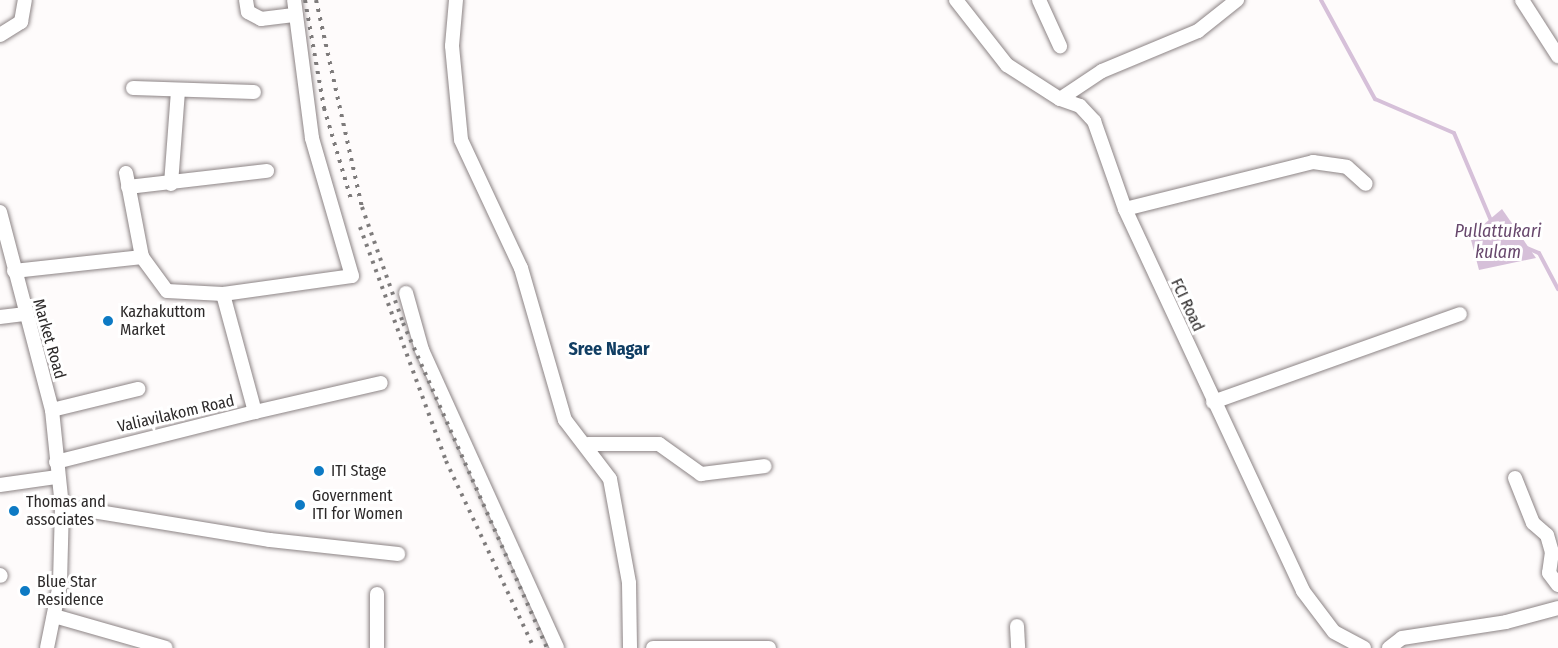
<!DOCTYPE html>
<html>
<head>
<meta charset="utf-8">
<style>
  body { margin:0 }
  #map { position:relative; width:1558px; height:648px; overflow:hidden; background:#fefbfb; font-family:"Fira Sans Condensed",sans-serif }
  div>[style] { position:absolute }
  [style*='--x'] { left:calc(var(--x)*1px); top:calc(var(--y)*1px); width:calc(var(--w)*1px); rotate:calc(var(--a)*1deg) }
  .water>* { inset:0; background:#d6c0d9 }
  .stream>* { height:4px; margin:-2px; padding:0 2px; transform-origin:2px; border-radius:2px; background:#d6c0d9 }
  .roads { filter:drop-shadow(0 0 2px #8c8485) drop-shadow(0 0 2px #8c8485) }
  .minor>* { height:14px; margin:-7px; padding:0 7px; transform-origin:7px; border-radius:7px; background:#fff }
  .rail>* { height:4px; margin-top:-2px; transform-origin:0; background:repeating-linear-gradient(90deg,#7e7b7b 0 3px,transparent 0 9px) }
  .dots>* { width:16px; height:16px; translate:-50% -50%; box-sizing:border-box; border:3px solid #fff; border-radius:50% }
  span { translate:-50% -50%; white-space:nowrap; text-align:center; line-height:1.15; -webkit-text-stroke:6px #fff; paint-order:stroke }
  .street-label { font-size:16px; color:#2d2a2a }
  .poi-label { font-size:16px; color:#2d2a2a }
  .left { translate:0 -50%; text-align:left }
  .water-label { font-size:18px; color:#68486d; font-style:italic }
  .neighbourhood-label { font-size:18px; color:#113e63; font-weight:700 }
</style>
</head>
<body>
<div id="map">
  <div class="water">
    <i style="clip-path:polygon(1502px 209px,1536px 258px,1479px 270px,1470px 236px)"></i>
  </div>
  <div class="stream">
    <i style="--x:1321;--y:0;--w:113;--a:61.4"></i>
    <i style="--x:1375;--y:99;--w:86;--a:23.3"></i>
    <i style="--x:1454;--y:133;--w:98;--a:67.1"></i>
    <i style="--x:1527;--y:248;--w:13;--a:23"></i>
    <i style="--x:1539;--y:253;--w:41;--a:62.2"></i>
  </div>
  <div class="roads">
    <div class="minor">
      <i style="--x:246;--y:0;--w:12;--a:81"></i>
      <i style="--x:248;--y:12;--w:15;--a:28"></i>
      <i style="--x:261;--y:19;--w:35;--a:-7"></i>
      <i style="--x:456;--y:0;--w:46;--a:95"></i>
      <i style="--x:452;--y:46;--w:94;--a:84.5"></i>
      <i style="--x:461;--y:140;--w:141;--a:64.9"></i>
      <i style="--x:521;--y:268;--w:158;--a:73.9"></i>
      <i style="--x:565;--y:420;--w:74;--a:52.7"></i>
      <i style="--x:610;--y:479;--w:106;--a:79.6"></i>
      <i style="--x:629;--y:583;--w:65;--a:89.1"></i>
      <i style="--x:956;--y:0;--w:83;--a:51.9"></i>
      <i style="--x:1007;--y:65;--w:63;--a:32.7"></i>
      <i style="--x:1060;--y:99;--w:21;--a:19"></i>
      <i style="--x:1080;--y:106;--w:21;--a:47"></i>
      <i style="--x:1094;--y:121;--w:93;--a:70.6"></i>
      <i style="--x:1125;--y:209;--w:421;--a:65"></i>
      <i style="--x:1303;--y:591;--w:51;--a:52.9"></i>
      <i style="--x:1334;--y:632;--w:34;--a:28"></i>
      <i style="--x:1039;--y:0;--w:51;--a:65.5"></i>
      <i style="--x:1522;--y:0;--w:67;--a:57.3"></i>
      <i style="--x:0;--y:35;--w:25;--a:-32"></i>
      <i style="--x:21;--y:22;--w:22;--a:-80"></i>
      <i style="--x:133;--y:88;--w:121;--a:1.9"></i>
      <i style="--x:1060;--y:99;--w:50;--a:-33.7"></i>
      <i style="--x:1102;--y:71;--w:104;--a:-22.6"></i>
      <i style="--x:1198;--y:31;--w:50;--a:-38.5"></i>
      <i style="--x:126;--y:173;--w:86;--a:79.2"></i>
      <i style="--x:142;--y:257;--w:42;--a:53.7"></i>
      <i style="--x:167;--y:291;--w:56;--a:3.1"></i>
      <i style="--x:223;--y:294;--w:130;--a:-7.9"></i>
      <i style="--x:352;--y:276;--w:144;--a:-106.2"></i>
      <i style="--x:312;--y:138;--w:139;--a:-97.4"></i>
      <i style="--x:171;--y:184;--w:93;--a:-85.7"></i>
      <i style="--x:128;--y:187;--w:140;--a:-6.6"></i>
      <i style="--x:1125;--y:209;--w:194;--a:-14"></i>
      <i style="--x:1313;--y:162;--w:34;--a:8"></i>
      <i style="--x:1347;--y:167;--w:25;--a:42"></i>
      <i style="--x:0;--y:212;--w:205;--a:75.3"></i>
      <i style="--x:52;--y:410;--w:97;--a:84.1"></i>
      <i style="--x:62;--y:506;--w:78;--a:91.5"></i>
      <i style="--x:60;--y:584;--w:65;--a:101.5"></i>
      <i style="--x:14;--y:271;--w:129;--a:-6.2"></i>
      <i style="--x:406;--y:293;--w:59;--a:74.3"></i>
      <i style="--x:422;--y:350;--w:327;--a:65.6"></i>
      <i style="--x:0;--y:317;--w:24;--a:-7"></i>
      <i style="--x:1213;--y:402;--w:262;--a:-19.6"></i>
      <i style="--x:52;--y:410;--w:89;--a:-13.7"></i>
      <i style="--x:255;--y:412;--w:129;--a:-13"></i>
      <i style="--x:588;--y:444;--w:71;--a:0"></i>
      <i style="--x:659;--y:444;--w:52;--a:35.5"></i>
      <i style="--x:701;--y:474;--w:64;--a:-7.1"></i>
      <i style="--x:56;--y:462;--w:205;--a:-14.1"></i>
      <i style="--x:255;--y:412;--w:122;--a:-105.2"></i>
      <i style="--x:1515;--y:478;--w:48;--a:68.2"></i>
      <i style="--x:1533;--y:523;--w:18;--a:41"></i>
      <i style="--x:1547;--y:535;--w:18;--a:74"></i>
      <i style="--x:1552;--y:552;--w:21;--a:98"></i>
      <i style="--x:1549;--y:573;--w:15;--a:53"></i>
      <i style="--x:0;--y:485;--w:58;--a:-8"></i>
      <i style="--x:62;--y:506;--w:211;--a:9.3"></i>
      <i style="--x:270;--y:540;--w:129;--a:6.2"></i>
      <i style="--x:0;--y:575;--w:1;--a:45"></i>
      <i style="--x:54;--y:616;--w:116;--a:15.9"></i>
      <i style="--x:1017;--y:626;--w:22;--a:87"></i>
      <i style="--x:377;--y:648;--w:54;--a:-90"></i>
      <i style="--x:653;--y:648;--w:116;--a:0"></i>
      <i style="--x:1389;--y:648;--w:16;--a:-38"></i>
      <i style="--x:1402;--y:638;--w:105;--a:-8.7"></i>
      <i style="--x:1506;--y:622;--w:54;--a:-15.1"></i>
    </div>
  </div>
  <div class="rail">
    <i style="--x:305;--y:0;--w:110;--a:80"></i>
    <i style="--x:324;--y:108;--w:95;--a:73.5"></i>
    <i style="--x:316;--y:0;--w:212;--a:77.5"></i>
    <i style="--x:362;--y:207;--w:123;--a:70.5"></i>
    <i style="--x:403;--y:323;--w:355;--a:66.1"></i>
    <i style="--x:360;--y:227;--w:249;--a:69.8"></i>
    <i style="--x:446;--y:461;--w:207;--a:64.8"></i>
  </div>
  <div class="dots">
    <i style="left:108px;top:321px;background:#0d7ac4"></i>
    <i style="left:319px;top:471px;background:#0d7ac4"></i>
    <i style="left:300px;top:505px;background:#0d7ac4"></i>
    <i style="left:14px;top:511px;background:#0d7ac4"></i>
    <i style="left:25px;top:591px;background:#0d7ac4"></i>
  </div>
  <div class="street-label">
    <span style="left:1187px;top:305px;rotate:65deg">FCI Road</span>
    <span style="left:49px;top:339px;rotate:74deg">Market Road</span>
    <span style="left:176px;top:414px;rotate:-13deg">Valiavilakom Road</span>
  </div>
  <div class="poi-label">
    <span class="left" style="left:120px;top:321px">Kazhakuttom<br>Market</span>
    <span class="left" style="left:331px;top:471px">ITI Stage</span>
    <span class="left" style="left:312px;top:505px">Government<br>ITI for Women</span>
    <span class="left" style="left:26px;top:511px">Thomas and<br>associates</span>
    <span class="left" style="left:37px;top:591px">Blue Star<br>Residence</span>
  </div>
  <div class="water-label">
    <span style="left:1498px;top:242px">Pullattukari<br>kulam</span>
  </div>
  <div class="neighbourhood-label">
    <span style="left:609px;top:349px">Sree Nagar</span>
  </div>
</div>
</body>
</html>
